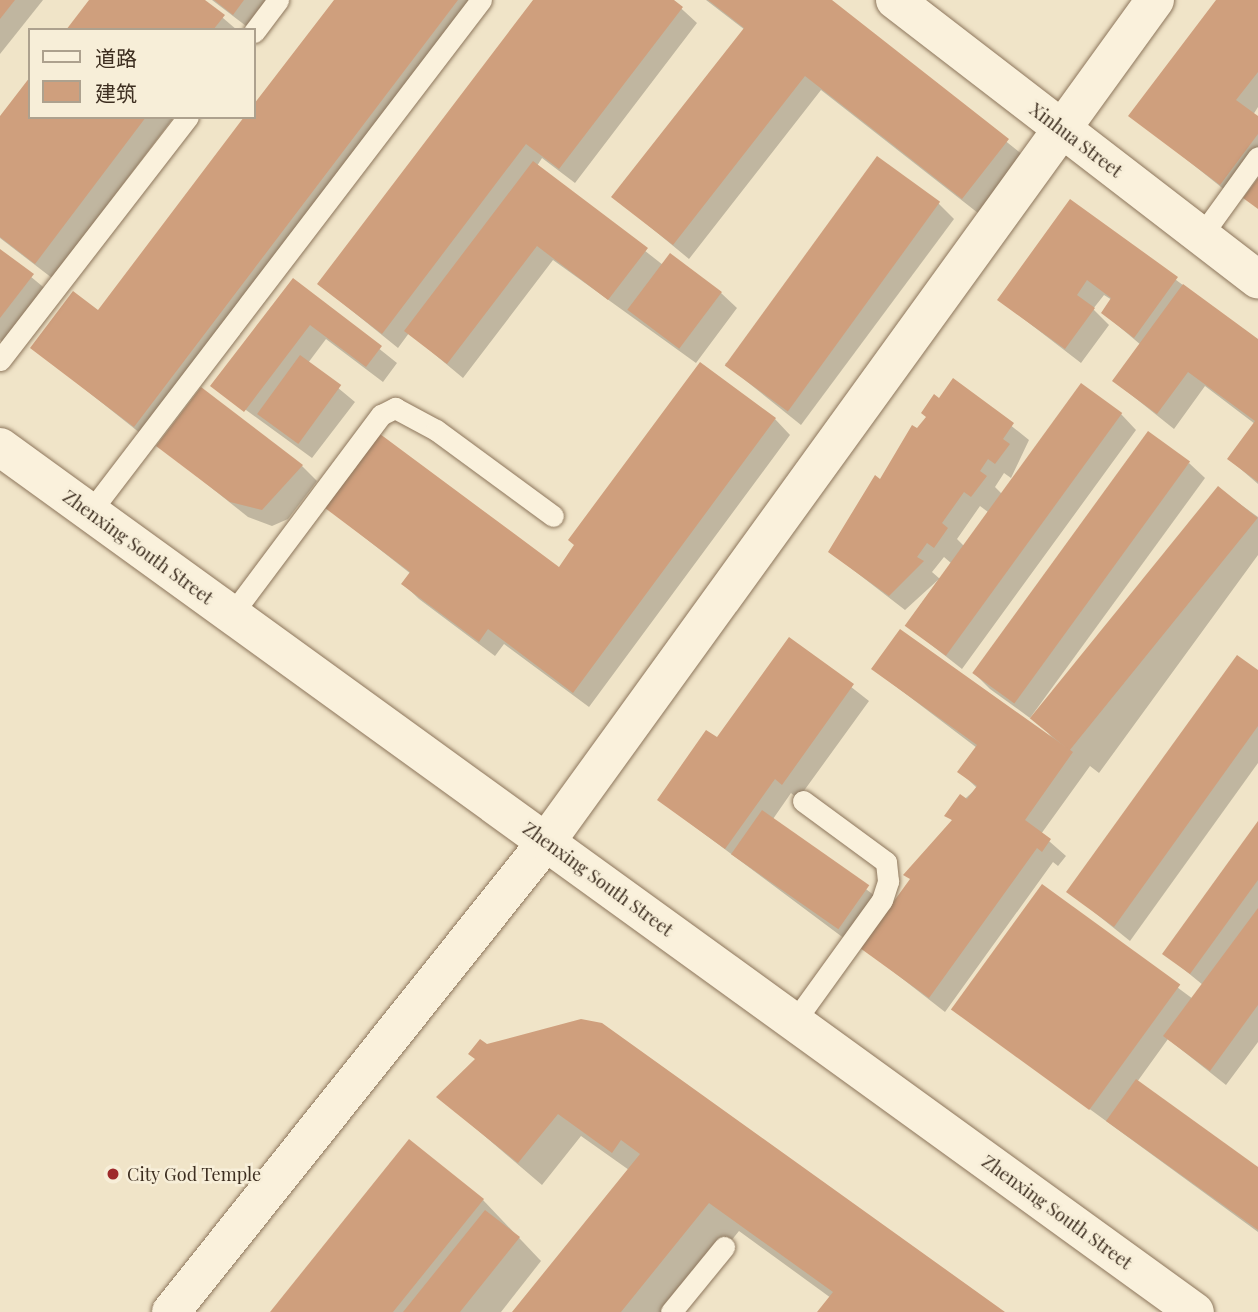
<!DOCTYPE html>
<html>
<head>
<meta charset="utf-8">
<style>
  body { margin:0 }
  #map { position:relative; width:1258px; height:1312px; overflow:hidden; background:#f0e4c8; font-family:"Playfair Display","Noto Sans SC",serif }
  div>[style] { position:absolute }
  [style*='--x'] { left:calc(var(--x)*1px); top:calc(var(--y)*1px); width:calc(var(--w)*1px); rotate:calc(var(--a)*1deg) }
  .shadow>* { inset:0; background:#0003 }
  .building>* { inset:0; background:#cf9f7d; transform-origin:0 0 }
  .roads { filter:drop-shadow(0 0 2px #8d765c) drop-shadow(0 0 2px #8d765c) }
  .service>* { height:21px; margin:-10.5px; padding:0 10.5px; transform-origin:10.5px; border-radius:10.5px; background:#faf1dc }
  .minor>* { height:38px; margin:-19px; padding:0 19px; transform-origin:19px; border-radius:19px; background:#faf1dc }
  .tertiary>* { height:38px; margin:-19px; padding:0 19px; transform-origin:19px; border-radius:19px; background:#faf1dc }
  .dots>* { width:19px; height:19px; translate:-50% -50%; box-sizing:border-box; border:4px solid #f7eed8; border-radius:50% }
  span { translate:-50% -50%; white-space:nowrap; text-align:center; line-height:1.15; -webkit-text-stroke:5px #f7eed8; paint-order:stroke }
  .street-label { font-size:18px; color:#3d2e20 }
  .poi-label { font-size:18px; color:#3d2e20 }
  .left { translate:0 -50%; text-align:left }
  .legend { position:absolute; left:28px; top:28px; width:228px; height:91px; box-sizing:border-box; background:#f7eed8; border:2px solid #ada18e; margin:0; padding:9px 12px; list-style:none; font-size:21px; color:#3d2e20 }
  .legend li { display:flex; align-items:center; gap:14px; height:35px }
  .legend b { width:35px; border:2px solid #ada18e }
</style>
</head>
<body>
<div id="map">
  <div class="shadow">
    <i style="clip-path:polygon(0 0,43px 0,0 54px)"></i>
    <i style="clip-path:polygon(91px 0,202px 0,237px 30px,68px 30px)"></i>
    <i style="clip-path:polygon(212px 0,272px 0,250px 29px)"></i>
    <i style="clip-path:polygon(336px 0,470px 0,150px 441px,33px 348px,98px 312px,254px 117px,254px 108px)"></i>
    <i style="clip-path:polygon(535px 0,672px 0,697px 23px,575px 183px,542px 158px,537px 166px,663px 265px,721px 293px,737px 308px,696px 363px,553px 260px,463px 378px,409px 333px,398px 348px,319px 284px)"></i>
    <i style="clip-path:polygon(706px 0,829px 0,1023px 155px,978px 213px,821px 90px,689px 259px,614px 197px,745px 30px)"></i>
    <i style="clip-path:polygon(1217px 0,1258px 0,1258px 107px,1253px 115px,1258px 119px,1258px 170px,1236px 199px,1131px 115px)"></i>
    <i style="clip-path:polygon(174px 117px,52px 278px,0 238px,0 119px)"></i>
    <i style="clip-path:polygon(1070px 201px,1258px 341px,1258px 484px,1229px 459px,1255px 424px,1205px 386px,1174px 429px,1114px 381px,1141px 345px,1103px 313px,1112px 300px,1104px 295px,1093px 309px,1109px 325px,1081px 363px,999px 300px)"></i>
    <i style="clip-path:polygon(938px 203px,954px 219px,801px 425px,725px 364px)"></i>
    <i style="clip-path:polygon(0 251px,48px 291px,6px 345px,0 340px)"></i>
    <i style="clip-path:polygon(293px 280px,397px 363px,383px 382px,326px 339px,308px 363px,355px 402px,312px 458px,213px 386px)"></i>
    <i style="clip-path:polygon(evenodd,954px 380px,1029px 440px,1011px 478px,1004px 473px,995px 487px,1002px 494px,1121px 414px,1136px 430px,962px 669px,906px 625px,939px 579px,905px 610px,830px 552px,954px 380px,980px 506px,988px 512px,964px 546px,957px 539px,980px 506px,954px 380px,944px 557px,951px 563px,940px 579px,932px 572px,944px 557px)"></i>
    <i style="clip-path:polygon(775px 419px,790px 435px,589px 707px,504px 644px,495px 656px,419px 599px,403px 584px,411px 574px,327px 508px,559px 569px)"></i>
    <i style="clip-path:polygon(159px 446px,302px 466px,317px 481px,288px 519px,272px 526px,248px 517px)"></i>
    <i style="clip-path:polygon(1189px 463px,1205px 478px,1030px 718px,990px 689px,974px 673px)"></i>
    <i style="clip-path:polygon(1219px 489px,1258px 517px,1258px 555px,1099px 773px,1090px 766px,1041px 834px,1066px 856px,1058px 866px,1053px 862px,945px 1012px,863px 948px,953px 821px,947px 815px,977px 788px,960px 772px,977px 748px,873px 669px,1055px 741px,1044px 728px)"></i>
    <i style="clip-path:polygon(790px 639px,869px 701px,798px 799px,791px 793px,773px 819px,883px 902px,853px 945px,659px 800px,717px 740px)"></i>
    <i style="clip-path:polygon(1258px 672px,1258px 763px,1130px 941px,1069px 892px)"></i>
    <i style="clip-path:polygon(1258px 824px,1258px 1042px,1226px 1085px,1168px 1039px,1137px 1082px,1258px 1169px,1258px 1232px,954px 1010px,1042px 887px,1193px 999px,1203px 985px,1165px 954px)"></i>
    <i style="clip-path:polygon(476px 1060px,1002px 1312px,820px 1312px,831px 1298px,739px 1231px,674px 1312px,515px 1312px,629px 1170px,581px 1136px,542px 1185px,439px 1097px)"></i>
    <i style="clip-path:polygon(483px 1200px,541px 1261px,501px 1312px,272px 1312px)"></i>
  </div>
  <div class="building">
    <i style="clip-path:polygon(0 0,15px 0,0 19px)"></i>
    <i style="clip-path:polygon(89px 0,205px 0,225px 15px,213px 30px,66px 30px)"></i>
    <i style="clip-path:polygon(214px 0,244px 0,233px 15px)"></i>
    <i style="clip-path:polygon(334px 0,458px 0,134px 427px,30px 348px,73px 291px,98px 310px,244px 117px,254px 117px,254px 104px)"></i>
    <i style="clip-path:polygon(533px 0,674px 0,683px 7px,559px 169px,526px 144px,382px 334px,317px 284px)"></i>
    <i style="clip-path:polygon(708px 0,832px 0,1009px 139px,962px 199px,805px 76px,673px 245px,611px 197px,744px 28px)"></i>
    <i style="clip-path:polygon(1216px 0,1258px 0,1258px 72px,1236px 100px,1258px 116px,1258px 134px,1220px 185px,1128px 116px)"></i>
    <i style="clip-path:polygon(30px 77px,30px 117px,146px 117px,35px 264px,0 237px,0 116px)"></i>
    <i style="left:877px;top:156px;width:78px;height:259px;rotate:36deg"></i>
    <i style="clip-path:polygon(533px 161px,648px 248px,608px 300px,537px 246px,447px 364px,404px 331px)"></i>
    <i style="clip-path:polygon(1258px 178px,1258px 209px,1243px 198px)"></i>
    <i style="clip-path:polygon(1070px 199px,1178px 277px,1134px 338px,1101px 313px,1111px 298px,1087px 280px,1077px 295px,1095px 308px,1065px 349px,997px 300px)"></i>
    <i style="clip-path:polygon(0 249px,34px 274px,0 318px)"></i>
    <i style="left:670px;top:253px;width:65px;height:71px;rotate:37deg"></i>
    <i style="clip-path:polygon(293px 278px,382px 346px,366px 367px,310px 325px,244px 412px,210px 386px)"></i>
    <i style="clip-path:polygon(1183px 284px,1258px 339px,1258px 482px,1227px 459px,1255px 421px,1188px 372px,1157px 414px,1112px 381px)"></i>
    <i style="left:300px;top:355px;width:51px;height:73px;rotate:36deg"></i>
    <i style="clip-path:polygon(700px 362px,776px 418px,573px 693px,488px 629px,479px 642px,401px 584px,410px 572px,325px 508px,380px 434px,559px 567px,574px 545px,568px 540px)"></i>
    <i style="clip-path:polygon(953px 378px,1014px 423px,1003px 439px,1010px 444px,995px 464px,988px 459px,980px 471px,987px 476px,971px 497px,964px 492px,942px 523px,948px 528px,934px 548px,927px 543px,917px 557px,924px 561px,889px 596px,828px 552px,875px 475px,880px 479px,912px 425px,917px 428px,926px 417px,921px 413px,934px 394px,939px 398px)"></i>
    <i style="left:1081px;top:383px;width:51px;height:300px;rotate:36deg"></i>
    <i style="clip-path:polygon(201px 387px,303px 465px,262px 510px,230px 502px,156px 446px)"></i>
    <i style="left:1148px;top:431px;width:52px;height:299px;rotate:36deg"></i>
    <i style="left:1218px;top:486px;width:51px;height:299px;rotate:39deg"></i>
    <i style="clip-path:polygon(900px 629px,1073px 752px,1025px 820px,1051px 839px,1042px 852px,1037px 848px,929px 998px,860px 948px,910px 879px,903px 875px,952px 820px,944px 816px,960px 794px,967px 799px,977px 786px,957px 772px,977px 745px,871px 669px)"></i>
    <i style="clip-path:polygon(789px 637px,854px 684px,782px 785px,775px 779px,725px 849px,657px 800px,706px 730px,717px 737px)"></i>
    <i style="clip-path:polygon(1237px 655px,1258px 670px,1258px 726px,1114px 927px,1066px 892px)"></i>
    <i style="left:762px;top:810px;width:131px;height:54px;rotate:35deg"></i>
    <i style="clip-path:polygon(1258px 821px,1258px 880px,1190px 974px,1162px 954px)"></i>
    <i style="left:1042px;top:884px;width:171px;height:155px;rotate:36deg"></i>
    <i style="clip-path:polygon(1258px 908px,1258px 1005px,1210px 1071px,1163px 1036px)"></i>
    <i style="clip-path:polygon(581px 1019px,602px 1023px,1005px 1312px,817px 1312px,833px 1292px,709px 1203px,621px 1312px,512px 1312px,640px 1154px,621px 1140px,612px 1153px,558px 1114px,518px 1163px,436px 1097px,475px 1059px,468px 1054px,480px 1039px,487px 1044px)"></i>
    <i style="clip-path:polygon(1136px 1079px,1258px 1167px,1258px 1230px,1106px 1121px)"></i>
    <i style="clip-path:polygon(409px 1139px,484px 1199px,393px 1312px,270px 1312px)"></i>
    <i style="clip-path:polygon(485px 1210px,520px 1237px,460px 1312px,403px 1312px)"></i>
  </div>
  <div class="roads">
    <div class="service">
      <i style="--x:254;--y:32;--w:40;--a:-53"></i>
      <i style="--x:1201;--y:236;--w:97;--a:-54.2"></i>
      <i style="--x:0;--y:360;--w:307;--a:-52.3"></i>
      <i style="--x:90;--y:512;--w:644;--a:-52.63"></i>
      <i style="--x:232;--y:614;--w:249;--a:-53.2"></i>
      <i style="--x:381;--y:415;--w:16;--a:-27"></i>
      <i style="--x:395;--y:408;--w:47;--a:28.2"></i>
      <i style="--x:436;--y:430;--w:145;--a:36.3"></i>
      <i style="--x:794;--y:1022;--w:150;--a:-54.2"></i>
      <i style="--x:882;--y:900;--w:20;--a:-72"></i>
      <i style="--x:888;--y:881;--w:19;--a:-96"></i>
      <i style="--x:886;--y:862;--w:103;--a:-143.7"></i>
      <i style="--x:671;--y:1312;--w:84;--a:-50.8"></i>
    </div>
    <div class="minor">
      <i style="--x:895;--y:0;--w:458;--a:37.6"></i>
      <i style="--x:171;--y:1312;--w:601;--a:-51.41"></i>
      <i style="--x:546;--y:842;--w:1039;--a:-54.12"></i>
    </div>
    <div class="tertiary">
      <i style="--x:0;--y:447;--w:1475;--a:35.9"></i>
    </div>
  </div>
  <div class="dots">
    <i style="left:113px;top:1174px;background:#9e2a2b"></i>
  </div>
  <div class="street-label">
    <span style="left:1076px;top:140px;rotate:37deg">Xinhua Street</span>
    <span style="left:138px;top:547px;rotate:36deg">Zhenxing South Street</span>
    <span style="left:598px;top:879px;rotate:36deg">Zhenxing South Street</span>
    <span style="left:1057px;top:1212px;rotate:36deg">Zhenxing South Street</span>
  </div>
  <div class="poi-label">
    <span class="left" style="left:127px;top:1174px">City God Temple</span>
  </div>
  <ul class="legend">
  <li><b style="height:9px;background:#faf1dc"></b>道路</li>
  <li><b style="height:19px;background:#cf9f7d"></b>建筑</li>
  </ul>
</div>
</body>
</html>
